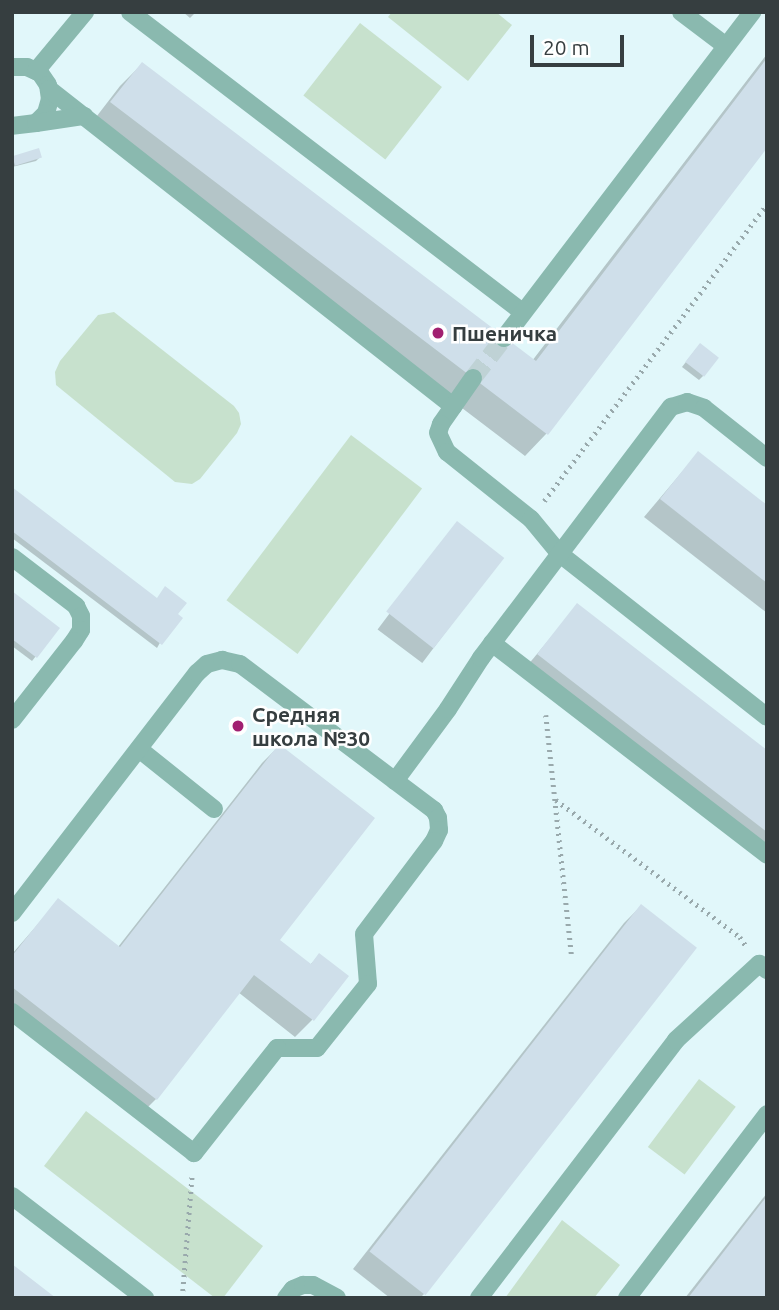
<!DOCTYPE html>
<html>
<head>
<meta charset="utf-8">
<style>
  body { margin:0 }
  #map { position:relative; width:779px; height:1310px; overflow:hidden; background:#e1f7fa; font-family:Ubuntu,sans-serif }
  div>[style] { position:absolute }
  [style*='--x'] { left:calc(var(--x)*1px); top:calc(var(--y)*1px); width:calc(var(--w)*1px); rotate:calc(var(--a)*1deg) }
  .green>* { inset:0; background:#c7e1cd; transform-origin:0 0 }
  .shadow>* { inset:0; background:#0003; transform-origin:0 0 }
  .building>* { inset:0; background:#cfdfea; transform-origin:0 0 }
  .minor-tunnel>* { height:18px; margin-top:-9px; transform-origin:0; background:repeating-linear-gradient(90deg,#bfd2d5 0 18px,transparent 0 27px) }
  .path>* { height:4.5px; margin-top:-2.25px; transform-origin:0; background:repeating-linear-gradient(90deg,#99a9ac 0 2px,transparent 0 7px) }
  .minor>* { height:18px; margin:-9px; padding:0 9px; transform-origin:9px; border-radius:9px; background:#8ab9af }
  .dots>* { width:19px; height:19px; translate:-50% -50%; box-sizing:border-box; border:4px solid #fff; border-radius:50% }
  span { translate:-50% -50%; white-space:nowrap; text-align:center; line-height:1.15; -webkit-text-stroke:5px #fff; paint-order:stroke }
  .poi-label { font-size:21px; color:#363e40; font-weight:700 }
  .left { translate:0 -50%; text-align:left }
  .frame { position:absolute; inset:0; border:14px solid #363e40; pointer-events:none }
  .scale { position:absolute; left:530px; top:35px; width:94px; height:32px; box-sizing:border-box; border:4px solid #363e40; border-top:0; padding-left:9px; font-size:21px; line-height:24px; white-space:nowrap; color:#363e40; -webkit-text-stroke:5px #fff; paint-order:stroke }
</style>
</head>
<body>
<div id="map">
  <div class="green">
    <i style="clip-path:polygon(392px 12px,496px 12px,512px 25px,468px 81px,388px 17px)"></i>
    <i style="left:360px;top:23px;width:104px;height:92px;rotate:38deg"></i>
    <i style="clip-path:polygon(114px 312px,234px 406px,239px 413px,241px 424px,237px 433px,200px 479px,192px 484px,175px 482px,56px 385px,55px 372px,60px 361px,98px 315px)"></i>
    <i style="left:351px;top:435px;width:89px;height:207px;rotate:37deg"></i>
    <i style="left:699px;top:1079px;width:46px;height:85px;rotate:37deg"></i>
    <i style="clip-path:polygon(86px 1111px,263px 1246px,223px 1298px,215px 1298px,44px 1166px)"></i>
    <i style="clip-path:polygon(562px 1220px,620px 1265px,594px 1298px,505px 1298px)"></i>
  </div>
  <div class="shadow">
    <i style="clip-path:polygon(183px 12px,196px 12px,190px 18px)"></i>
    <i style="clip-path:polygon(767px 54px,767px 145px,546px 434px,525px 456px,90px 125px,120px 86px,142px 64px,532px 361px)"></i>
    <i style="clip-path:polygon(12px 156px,40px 157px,36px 161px,12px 167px)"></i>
    <i style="clip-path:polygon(696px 349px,703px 376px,699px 380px,682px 367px)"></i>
    <i style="clip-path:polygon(698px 453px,767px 507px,767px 613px,644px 517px)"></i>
    <i style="clip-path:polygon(12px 489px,176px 614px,157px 648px,12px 538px)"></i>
    <i style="left:457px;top:524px;width:56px;height:132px;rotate:37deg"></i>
    <i style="clip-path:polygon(12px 593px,36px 656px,32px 661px,12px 646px)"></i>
    <i style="clip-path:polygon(577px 606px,767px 753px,767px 862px,522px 672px)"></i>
    <i style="clip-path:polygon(279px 746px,278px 940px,310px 965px,319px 955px,312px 1020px,295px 1037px,238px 992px,156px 1099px,139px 1116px,12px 1017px,12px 954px,58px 901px,118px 947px,262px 763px)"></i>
    <i style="clip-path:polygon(641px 906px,424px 1294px,420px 1298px,390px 1298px,353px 1269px,624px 923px)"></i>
    <i style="clip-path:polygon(767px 1193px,767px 1293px,763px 1298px,685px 1298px)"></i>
  </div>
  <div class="building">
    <i style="clip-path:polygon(767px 58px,767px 148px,548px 435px,110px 102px,142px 62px,536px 361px)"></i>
    <i style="left:39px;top:148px;width:10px;height:28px;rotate:73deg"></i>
    <i style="left:700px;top:343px;width:24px;height:24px;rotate:38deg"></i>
    <i style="clip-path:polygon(698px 451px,767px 505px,767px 583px,660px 499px)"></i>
    <i style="clip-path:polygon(12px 487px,157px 598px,165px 586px,187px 603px,178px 614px,183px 618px,162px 645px,12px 531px)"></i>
    <i style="left:457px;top:521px;width:60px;height:115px;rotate:38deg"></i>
    <i style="clip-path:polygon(12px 591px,60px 628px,37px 658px,12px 639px)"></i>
    <i style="clip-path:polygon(577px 603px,767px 750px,767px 832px,537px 654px)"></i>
    <i style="clip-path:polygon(279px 744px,375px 818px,280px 940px,311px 964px,319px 953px,349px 976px,314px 1021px,254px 975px,157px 1100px,12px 987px,12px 956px,58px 898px,120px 947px)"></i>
    <i style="left:641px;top:904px;width:71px;height:441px;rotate:38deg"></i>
    <i style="clip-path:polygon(767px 1196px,766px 1298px,688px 1298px)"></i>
    <i style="clip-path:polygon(12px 1264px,56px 1298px,12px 1298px)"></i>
  </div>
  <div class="minor-tunnel">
    <i style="--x:473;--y:378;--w:51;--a:-52.2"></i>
  </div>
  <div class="path">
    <i style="--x:544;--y:501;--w:371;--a:-53.1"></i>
    <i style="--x:546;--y:715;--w:244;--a:83.9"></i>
    <i style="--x:556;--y:800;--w:229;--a:36.7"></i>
    <i style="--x:740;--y:937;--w:11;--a:56"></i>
    <i style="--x:182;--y:1298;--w:123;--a:-85.4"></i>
  </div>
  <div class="minor">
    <i style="--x:130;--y:12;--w:494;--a:37.4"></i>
    <i style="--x:681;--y:12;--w:56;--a:37.1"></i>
    <i style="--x:12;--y:67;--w:15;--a:0"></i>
    <i style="--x:27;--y:67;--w:14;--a:25"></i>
    <i style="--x:40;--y:73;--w:14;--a:56"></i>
    <i style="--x:48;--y:85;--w:14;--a:82"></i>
    <i style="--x:50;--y:99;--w:15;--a:106"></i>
    <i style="--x:46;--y:113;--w:14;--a:135"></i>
    <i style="--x:36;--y:123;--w:24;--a:173"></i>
    <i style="--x:36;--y:71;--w:77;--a:-50.3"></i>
    <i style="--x:49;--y:89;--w:514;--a:38.12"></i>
    <i style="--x:36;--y:123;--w:49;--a:-8.3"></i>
    <i style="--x:504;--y:338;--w:410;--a:-52.7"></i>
    <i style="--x:473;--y:378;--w:56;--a:124.8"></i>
    <i style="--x:441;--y:424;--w:9;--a:108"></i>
    <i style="--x:438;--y:433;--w:21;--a:65"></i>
    <i style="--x:447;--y:452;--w:107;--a:38.6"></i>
    <i style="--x:531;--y:519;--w:45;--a:50.4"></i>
    <i style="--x:560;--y:554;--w:263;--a:38.2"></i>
    <i style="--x:12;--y:557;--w:81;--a:37.4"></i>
    <i style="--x:76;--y:606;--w:11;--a:63"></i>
    <i style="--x:81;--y:616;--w:14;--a:90"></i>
    <i style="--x:81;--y:630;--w:13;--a:122"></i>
    <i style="--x:74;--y:641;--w:100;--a:128.1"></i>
    <i style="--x:492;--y:643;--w:347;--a:37.6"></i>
    <i style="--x:139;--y:749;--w:96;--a:38.7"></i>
    <i style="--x:395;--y:781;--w:89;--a:-53.6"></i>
    <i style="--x:448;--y:709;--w:61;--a:-57.1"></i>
    <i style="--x:481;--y:658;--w:315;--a:-52.9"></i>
    <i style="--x:671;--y:407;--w:17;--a:-17"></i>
    <i style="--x:687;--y:402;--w:18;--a:19"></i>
    <i style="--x:704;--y:408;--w:80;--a:38.4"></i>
    <i style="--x:12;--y:913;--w:303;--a:-52.4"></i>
    <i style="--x:197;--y:673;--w:13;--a:-42"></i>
    <i style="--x:207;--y:664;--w:16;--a:-15"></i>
    <i style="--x:222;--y:660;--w:18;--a:13"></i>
    <i style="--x:240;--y:664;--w:243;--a:37"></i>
    <i style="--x:434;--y:810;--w:9;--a:63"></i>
    <i style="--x:438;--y:818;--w:12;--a:85"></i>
    <i style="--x:439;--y:830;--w:12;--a:114"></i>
    <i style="--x:434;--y:841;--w:116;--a:127"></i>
    <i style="--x:364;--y:934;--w:50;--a:85.4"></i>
    <i style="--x:368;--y:984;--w:82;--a:128.6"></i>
    <i style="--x:317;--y:1048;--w:40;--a:180"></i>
    <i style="--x:277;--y:1048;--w:134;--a:128.3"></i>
    <i style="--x:194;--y:1153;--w:230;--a:-142.2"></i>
    <i style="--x:12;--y:1196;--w:168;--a:37.5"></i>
    <i style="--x:286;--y:1298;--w:11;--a:-52"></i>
    <i style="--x:293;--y:1289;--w:11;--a:-22"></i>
    <i style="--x:303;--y:1285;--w:10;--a:0"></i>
    <i style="--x:313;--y:1285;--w:27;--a:28"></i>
    <i style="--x:479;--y:1298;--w:325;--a:-52.6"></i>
    <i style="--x:676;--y:1040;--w:113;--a:-42.5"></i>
    <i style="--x:759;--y:964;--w:10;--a:37"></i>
    <i style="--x:627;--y:1298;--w:231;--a:-52.7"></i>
  </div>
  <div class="dots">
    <i style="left:438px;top:333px;background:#a12071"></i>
    <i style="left:238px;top:726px;background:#a12071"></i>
  </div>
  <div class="poi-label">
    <span class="left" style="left:452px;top:333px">Пшеничка</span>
    <span class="left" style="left:252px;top:726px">Средняя<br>школа №30</span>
  </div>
  <div class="frame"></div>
  <div class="scale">20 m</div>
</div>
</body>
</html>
